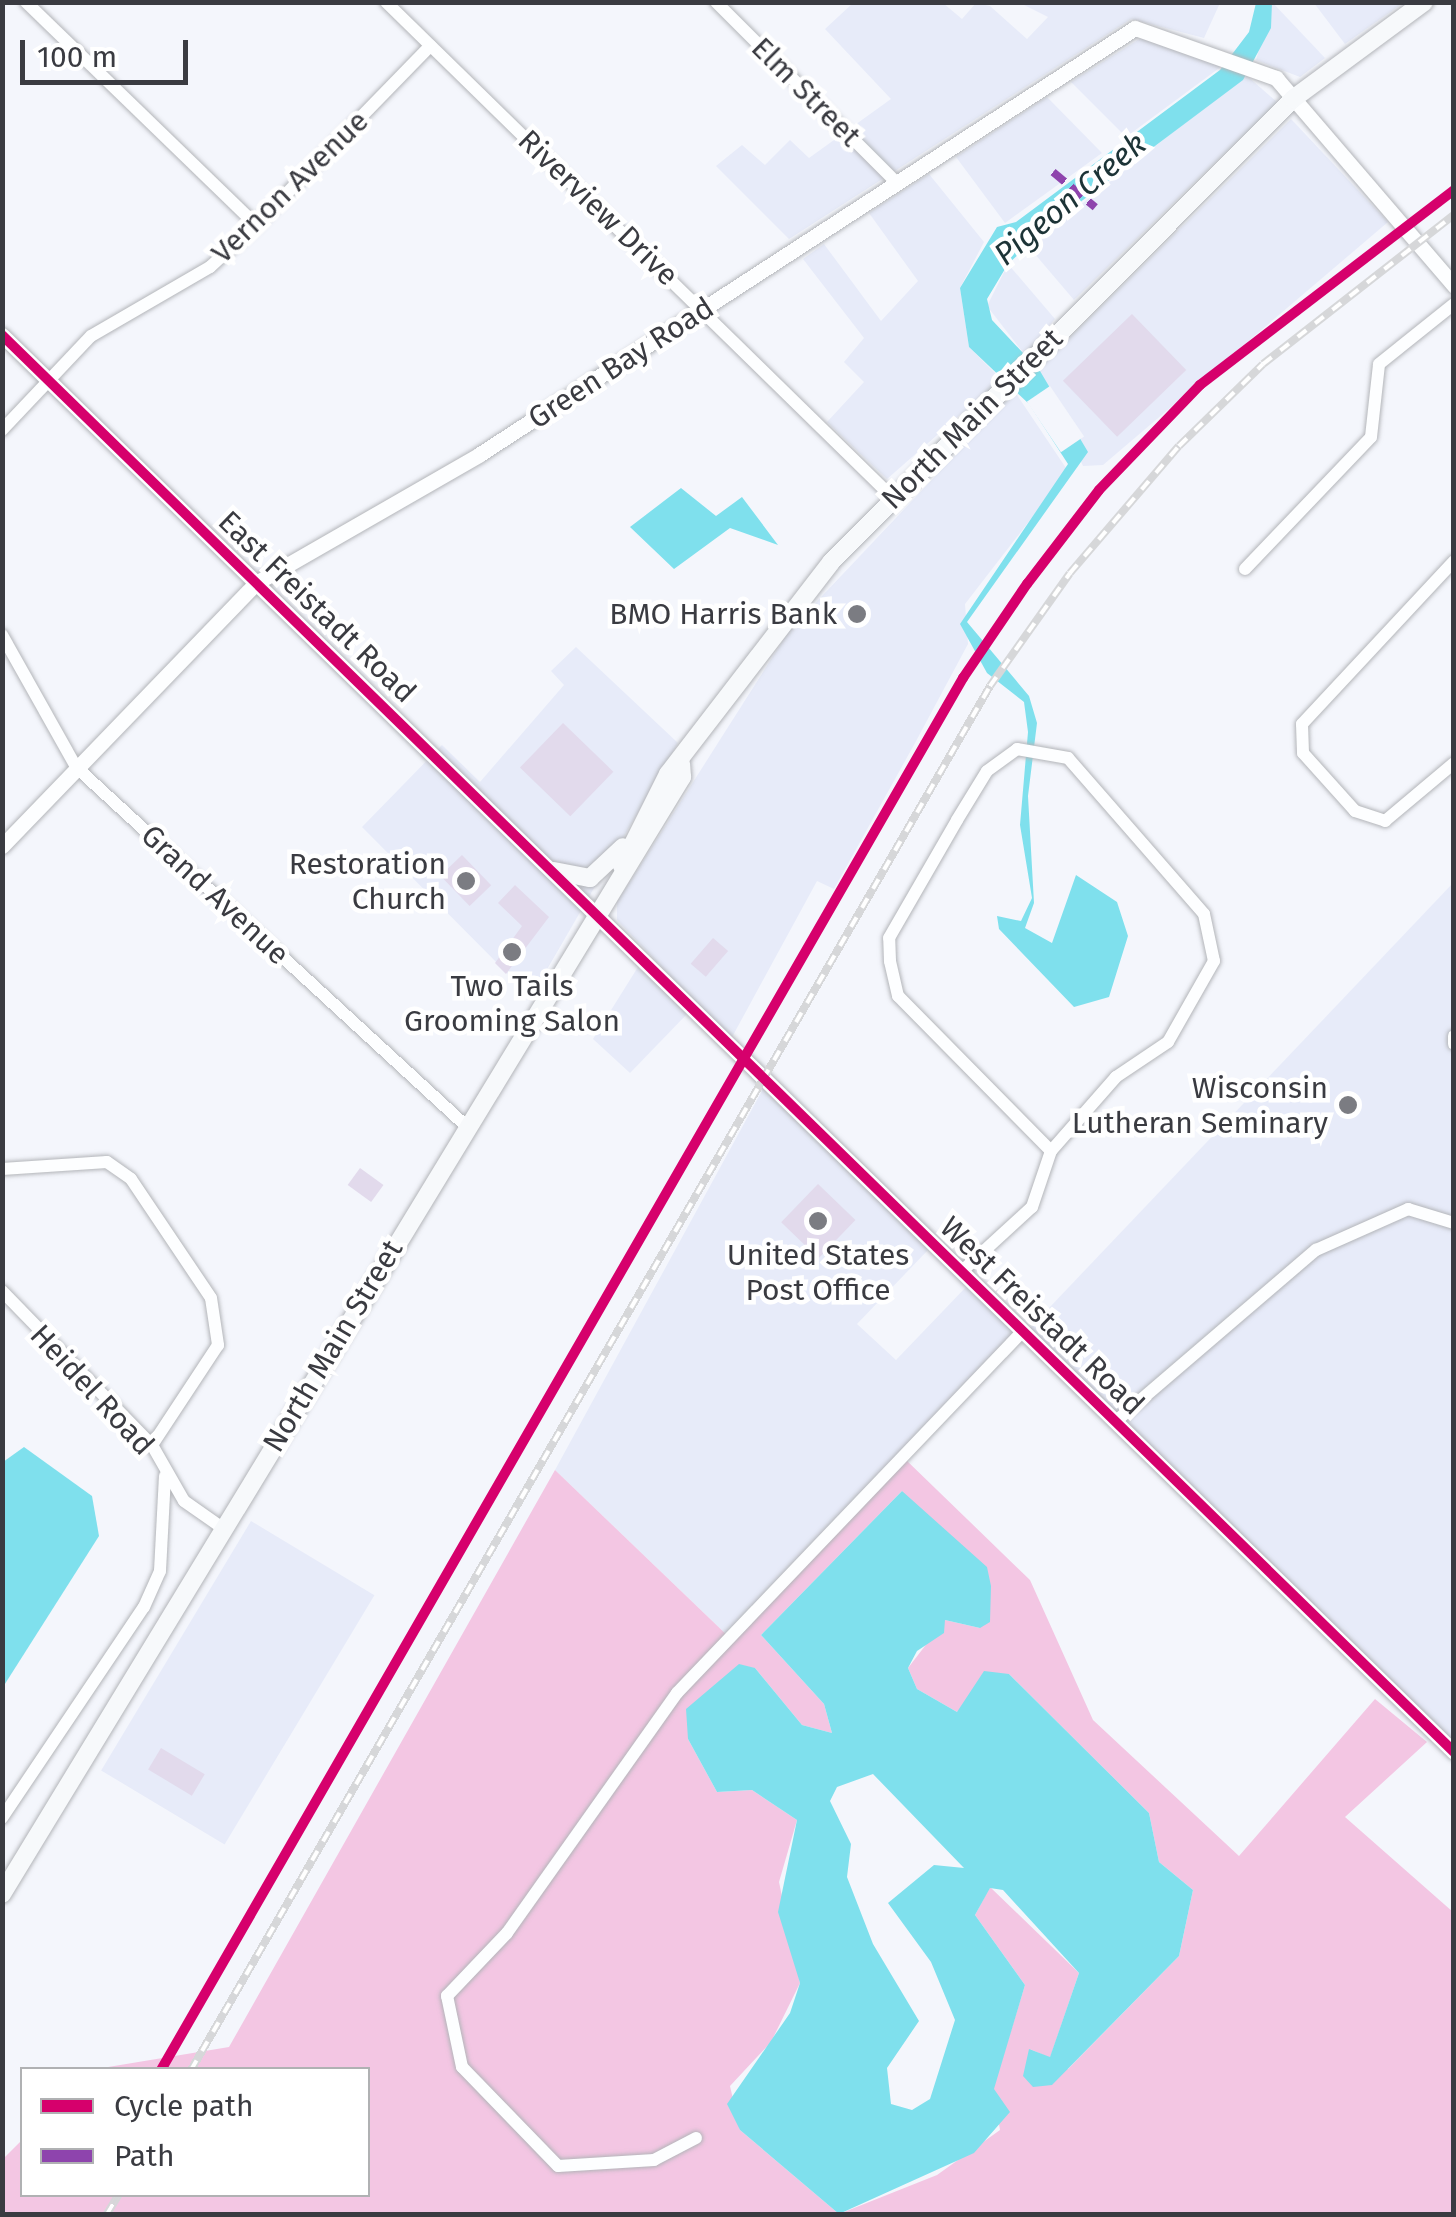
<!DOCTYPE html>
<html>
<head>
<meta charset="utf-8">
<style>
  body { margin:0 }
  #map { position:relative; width:1456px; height:2217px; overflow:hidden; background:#f4f6fc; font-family:"Fira Sans",sans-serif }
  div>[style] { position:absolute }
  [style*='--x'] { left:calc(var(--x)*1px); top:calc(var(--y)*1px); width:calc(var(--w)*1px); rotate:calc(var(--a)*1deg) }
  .built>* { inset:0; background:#e7ebf9; transform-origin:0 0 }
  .forest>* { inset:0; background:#f3c6e3 }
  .water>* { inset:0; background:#7fe0ed }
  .pier>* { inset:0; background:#f4f6fc; transform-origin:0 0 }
  .building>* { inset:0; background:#e2daec; transform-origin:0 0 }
  .roads { filter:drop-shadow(0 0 2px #b3b5b9) drop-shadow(0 0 2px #b3b5b9) }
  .minor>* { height:12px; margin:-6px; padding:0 6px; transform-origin:6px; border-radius:6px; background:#fdfeff }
  .tertiary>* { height:15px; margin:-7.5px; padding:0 7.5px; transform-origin:7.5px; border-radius:7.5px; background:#fdfeff }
  .secondary>* { height:18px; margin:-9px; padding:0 9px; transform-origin:9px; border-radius:9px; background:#f7f9fb }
  .rail>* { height:8px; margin-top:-4px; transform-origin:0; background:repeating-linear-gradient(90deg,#fff 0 11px,#d6d7d9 0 22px); box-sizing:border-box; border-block:2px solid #d6d7d9 }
  .quiet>* { height:8px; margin-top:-4px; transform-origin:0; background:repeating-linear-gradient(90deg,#8e44ad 0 15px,transparent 0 23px) }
  .cycleway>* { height:10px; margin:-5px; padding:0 5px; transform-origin:5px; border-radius:5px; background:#d6006c }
  .dots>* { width:28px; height:28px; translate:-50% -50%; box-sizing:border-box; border:5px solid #fff; border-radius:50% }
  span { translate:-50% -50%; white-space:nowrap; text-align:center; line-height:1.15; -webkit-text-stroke:9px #fff; paint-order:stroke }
  .street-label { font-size:30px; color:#3a3b41 }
  .poi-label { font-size:30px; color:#3a3b41 }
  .right { translate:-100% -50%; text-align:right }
  .water-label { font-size:32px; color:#1c3336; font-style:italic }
  .frame { position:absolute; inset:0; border:5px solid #3a3b41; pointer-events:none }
  .legend { position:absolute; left:20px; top:2067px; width:350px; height:130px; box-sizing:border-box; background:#fff; border:2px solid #b0b1b3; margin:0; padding:12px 18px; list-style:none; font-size:30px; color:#3a3b41 }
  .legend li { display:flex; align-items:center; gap:20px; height:50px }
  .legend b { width:50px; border:2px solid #b0b1b3 }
  .scale { position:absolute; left:20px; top:40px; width:168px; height:45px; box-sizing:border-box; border:5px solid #3a3b41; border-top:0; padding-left:12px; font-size:30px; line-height:35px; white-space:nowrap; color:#3a3b41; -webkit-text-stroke:8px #fff; paint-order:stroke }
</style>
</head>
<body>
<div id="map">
  <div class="built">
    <i style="clip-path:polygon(1272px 2px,1325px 58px,1300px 77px,1256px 60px)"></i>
    <i style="clip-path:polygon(853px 3px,943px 3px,962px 19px,976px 3px,990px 6px,1027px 39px,1048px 17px,1020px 3px,1220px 3px,1204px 38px,1131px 19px,789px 239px,716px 166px,742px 145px,765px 165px,790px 140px,809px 158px,891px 99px,825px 29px)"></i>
    <i style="clip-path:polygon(1314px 3px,1403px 3px,1345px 44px)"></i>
    <i style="clip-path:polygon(1141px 38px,1222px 66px,1126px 137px,1071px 82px)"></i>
    <i style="clip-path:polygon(1246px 75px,1277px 102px,1074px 300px,1028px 246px)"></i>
    <i style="clip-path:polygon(1047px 97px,1102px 153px,1005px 223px,956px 157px)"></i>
    <i style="clip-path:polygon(1291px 119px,1388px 222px,1103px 465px,1083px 466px,1038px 369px)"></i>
    <i style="clip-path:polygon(929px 174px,984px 242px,960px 288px,969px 347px,1001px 379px,887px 479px,827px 422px,864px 382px,844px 362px,864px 338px,803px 259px,824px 244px,881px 321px,918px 281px,869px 213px)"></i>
    <i style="clip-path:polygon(1008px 264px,1055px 319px,1025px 355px,987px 306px)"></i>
    <i style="clip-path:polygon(1015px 392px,1068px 471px,965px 604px,968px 644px,915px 743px,834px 889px,817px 881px,731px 1039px,617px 920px,617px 902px,789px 631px)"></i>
    <i style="clip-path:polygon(576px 647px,678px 743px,531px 997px,362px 827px,442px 745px,480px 782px,564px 685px,551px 671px)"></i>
    <i style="clip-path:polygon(1453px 883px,1453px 1744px,1030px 1328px)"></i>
    <i style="clip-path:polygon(638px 967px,688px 1013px,630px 1073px,593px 1039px)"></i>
    <i style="clip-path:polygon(763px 1089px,928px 1250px,857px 1324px,896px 1360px,966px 1287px,1020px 1338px,731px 1639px,555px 1470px)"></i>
    <i style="left:251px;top:1521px;width:144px;height:291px;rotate:31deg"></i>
  </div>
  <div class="forest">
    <i style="clip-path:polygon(evenodd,905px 1459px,1030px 1580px,1093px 1720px,1239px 1856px,1375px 1699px,1427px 1742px,1345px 1817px,1453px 1912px,1453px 2214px,3px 2214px,3px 2159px,22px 2140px,22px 2194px,368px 2194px,368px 2070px,96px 2069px,229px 2047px,555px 1470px,731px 1639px,905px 1459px,902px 1491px,980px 1628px,945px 1620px,908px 1668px,917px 1689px,957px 1712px,1009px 1674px,1149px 1813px,1159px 1862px,1193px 1890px,1179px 1956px,1068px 2069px,1030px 2049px,1050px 2058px,1079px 1973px,990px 1887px,975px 1915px,1025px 1985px,993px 2089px,1000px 2130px,937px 2175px,839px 2214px,740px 2130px,730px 2086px,771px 2042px,800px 1983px,779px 1882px,797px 1820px,752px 1790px,717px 1792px,688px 1739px,755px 1668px,802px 1725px,832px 1733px,824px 1704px,761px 1635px,902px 1491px)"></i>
  </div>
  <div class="water">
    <i style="clip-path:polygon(1256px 3px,1272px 3px,1271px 28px,1243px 80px,1055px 221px,1008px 264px,987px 299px,992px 320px,1040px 371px,1088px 452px,967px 622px,1029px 696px,1037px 723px,1028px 796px,1034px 903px,1025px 928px,1052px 943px,1076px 875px,1117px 902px,1128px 936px,1109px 997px,1074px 1007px,999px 929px,997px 916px,1021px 921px,1032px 898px,1020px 825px,1028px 732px,1024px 702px,987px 673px,960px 624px,1068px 464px,1029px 404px,969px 347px,960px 288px,997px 227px,1016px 222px,1220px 70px,1249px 32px)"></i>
    <i style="clip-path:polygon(681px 488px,716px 516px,742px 497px,778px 545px,730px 528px,674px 569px,630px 527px)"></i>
    <i style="clip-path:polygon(24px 1447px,92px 1496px,99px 1536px,3px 1687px,3px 1462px)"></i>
    <i style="clip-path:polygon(evenodd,902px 1491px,987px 1567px,991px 1586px,990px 1622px,980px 1628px,945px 1620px,944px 1633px,917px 1651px,908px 1668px,917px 1689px,957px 1712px,984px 1671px,1009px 1674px,1149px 1813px,1159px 1862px,1193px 1890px,1179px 1956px,1052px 2085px,1033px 2087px,1023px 2076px,1029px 2049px,1050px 2057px,1079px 1973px,1003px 1890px,990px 1888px,975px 1915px,1025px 1985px,994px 2089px,1010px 2112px,974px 2153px,839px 2214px,740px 2130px,727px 2104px,790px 2013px,800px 1983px,778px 1912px,797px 1820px,752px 1790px,717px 1792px,688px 1739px,686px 1709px,739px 1664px,755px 1668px,802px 1725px,832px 1733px,824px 1704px,761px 1635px,902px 1491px,873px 1774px,964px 1868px,934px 1865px,888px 1903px,931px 1962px,955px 2020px,930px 2099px,912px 2110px,891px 2104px,887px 2068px,919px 2021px,873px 1944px,847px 1877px,851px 1844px,830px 1801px,837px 1787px,873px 1774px)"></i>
  </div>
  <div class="pier">
    <i style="left:1050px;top:386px;width:61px;height:28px;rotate:56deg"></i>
  </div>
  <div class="building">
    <i style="left:1132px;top:314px;width:78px;height:96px;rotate:46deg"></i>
    <i style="left:563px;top:723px;width:70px;height:62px;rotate:44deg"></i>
    <i style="left:462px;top:855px;width:42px;height:30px;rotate:46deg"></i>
    <i style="clip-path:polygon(515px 885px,549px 917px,506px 974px,495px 963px,522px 926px,498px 903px)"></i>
    <i style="left:713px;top:938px;width:20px;height:34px;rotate:41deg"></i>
    <i style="left:360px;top:1168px;width:29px;height:21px;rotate:36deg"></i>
    <i style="left:818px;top:1184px;width:52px;height:53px;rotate:44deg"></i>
    <i style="left:161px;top:1748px;width:51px;height:25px;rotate:31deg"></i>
  </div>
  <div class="roads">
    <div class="minor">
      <i style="--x:26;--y:2;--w:320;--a:44.1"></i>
      <i style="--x:386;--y:2;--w:709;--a:44.37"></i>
      <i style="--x:716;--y:2;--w:253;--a:45"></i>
      <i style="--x:2;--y:430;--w:129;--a:-46.6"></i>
      <i style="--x:91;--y:336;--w:138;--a:-30.1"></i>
      <i style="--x:210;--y:267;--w:62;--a:-42.4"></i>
      <i style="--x:256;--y:225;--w:250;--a:-45.8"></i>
      <i style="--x:1454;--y:561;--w:223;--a:133"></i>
      <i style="--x:1302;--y:724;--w:29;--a:88"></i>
      <i style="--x:1303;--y:753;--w:78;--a:48.1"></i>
      <i style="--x:1355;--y:811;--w:32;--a:18"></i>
      <i style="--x:1385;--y:821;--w:90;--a:-40"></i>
      <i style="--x:1245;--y:569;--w:182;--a:-46.3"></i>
      <i style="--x:1371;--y:437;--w:73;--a:-83.7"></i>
      <i style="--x:1379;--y:364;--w:96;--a:-38.7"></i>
      <i style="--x:2;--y:635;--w:151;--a:60.7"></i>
      <i style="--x:76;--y:767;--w:529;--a:42.62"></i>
      <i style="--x:1017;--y:749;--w:52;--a:10"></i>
      <i style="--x:1068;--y:758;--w:207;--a:48.9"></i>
      <i style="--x:1204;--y:914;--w:48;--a:78"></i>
      <i style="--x:1214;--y:961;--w:93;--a:119.6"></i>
      <i style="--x:1168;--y:1042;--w:63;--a:146.1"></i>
      <i style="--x:1116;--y:1077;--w:98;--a:131.3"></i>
      <i style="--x:1051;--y:1151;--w:218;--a:-134.6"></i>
      <i style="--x:898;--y:996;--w:36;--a:-103"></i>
      <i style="--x:890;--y:961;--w:23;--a:-92"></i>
      <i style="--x:889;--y:938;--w:136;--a:-60"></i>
      <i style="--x:957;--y:820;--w:57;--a:-58.5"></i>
      <i style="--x:987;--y:771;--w:37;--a:-36"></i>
      <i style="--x:1454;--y:1036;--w:8;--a:90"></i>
      <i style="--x:2;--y:1169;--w:105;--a:-3.8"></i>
      <i style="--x:107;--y:1162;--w:29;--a:35"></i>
      <i style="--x:131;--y:1179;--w:143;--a:56.1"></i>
      <i style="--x:211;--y:1298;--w:48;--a:81.5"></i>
      <i style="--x:218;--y:1345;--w:120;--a:123.4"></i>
      <i style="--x:961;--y:1272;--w:96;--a:-42.5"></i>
      <i style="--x:1032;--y:1207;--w:59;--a:-71.3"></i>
      <i style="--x:2;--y:1291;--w:215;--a:45.8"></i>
      <i style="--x:152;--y:1445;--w:64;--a:60.3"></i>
      <i style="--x:184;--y:1501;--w:49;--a:35"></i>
      <i style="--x:1115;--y:1422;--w:265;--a:-40.6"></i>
      <i style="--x:1316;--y:1250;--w:101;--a:-24"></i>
      <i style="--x:1408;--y:1209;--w:48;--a:16.9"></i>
      <i style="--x:2;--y:1818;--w:254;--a:-56.1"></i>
      <i style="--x:144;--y:1607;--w:39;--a:-66"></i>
      <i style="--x:160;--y:1571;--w:95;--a:-87"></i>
      <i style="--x:696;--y:2138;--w:47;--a:152.4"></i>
      <i style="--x:654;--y:2160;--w:96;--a:176.4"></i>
      <i style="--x:558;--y:2166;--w:138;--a:-134.1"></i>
      <i style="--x:462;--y:2067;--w:73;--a:-101.9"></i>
      <i style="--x:447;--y:1996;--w:87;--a:-46.4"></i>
      <i style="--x:507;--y:1933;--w:294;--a:-54.7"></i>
      <i style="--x:677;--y:1693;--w:499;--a:-46.3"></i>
    </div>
    <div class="tertiary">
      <i style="--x:2;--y:335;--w:2029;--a:44.3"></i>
      <i style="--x:2;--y:846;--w:366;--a:-46"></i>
      <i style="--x:256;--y:583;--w:258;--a:-29.9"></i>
      <i style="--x:480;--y:454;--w:781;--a:-33.04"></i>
      <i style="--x:1135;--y:28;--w:150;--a:19.5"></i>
      <i style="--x:1276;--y:78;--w:274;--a:49.4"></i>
    </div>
    <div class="secondary">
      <i style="--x:622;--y:866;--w:103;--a:-63.4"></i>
      <i style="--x:668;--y:774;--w:267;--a:-52.4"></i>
      <i style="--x:831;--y:562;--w:654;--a:-45.06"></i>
      <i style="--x:1293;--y:99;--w:163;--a:-36.5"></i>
      <i style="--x:554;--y:871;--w:37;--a:11"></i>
      <i style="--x:590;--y:878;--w:45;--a:-43.2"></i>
      <i style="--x:2;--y:1894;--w:1308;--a:-58.67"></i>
      <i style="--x:682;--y:777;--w:13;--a:-94"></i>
    </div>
  </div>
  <div class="rail">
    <i style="--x:191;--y:2070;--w:1598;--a:-60"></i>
    <i style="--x:990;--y:686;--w:138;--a:-54.7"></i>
    <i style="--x:1070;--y:573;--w:167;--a:-49.4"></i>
    <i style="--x:1179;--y:446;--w:117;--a:-44.3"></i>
    <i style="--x:1263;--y:364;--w:242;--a:-38"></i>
    <i style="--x:107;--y:2214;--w:23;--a:-59"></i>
  </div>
  <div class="quiet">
    <i style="--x:1053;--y:172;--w:55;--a:39.8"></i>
  </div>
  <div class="cycleway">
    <i style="--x:2;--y:335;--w:2029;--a:44.3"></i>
    <i style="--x:161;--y:2070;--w:1607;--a:-60.05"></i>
    <i style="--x:963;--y:678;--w:114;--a:-55.8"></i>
    <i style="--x:1027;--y:584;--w:118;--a:-52.5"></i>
    <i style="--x:1099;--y:490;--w:146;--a:-46.1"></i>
    <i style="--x:1200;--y:385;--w:320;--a:-37.5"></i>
  </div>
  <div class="dots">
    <i style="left:857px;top:614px;background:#7b7c82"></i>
    <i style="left:466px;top:881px;background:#7b7c82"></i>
    <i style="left:512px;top:952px;background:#7b7c82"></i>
    <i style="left:1348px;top:1105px;background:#7b7c82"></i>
    <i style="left:818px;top:1221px;background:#7b7c82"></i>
  </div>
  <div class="street-label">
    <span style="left:806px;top:92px;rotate:45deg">Elm Street</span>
    <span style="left:290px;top:187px;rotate:-44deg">Vernon Avenue</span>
    <span style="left:598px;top:208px;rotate:44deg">Riverview Drive</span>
    <span style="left:621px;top:363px;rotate:-33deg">Green Bay Road</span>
    <span style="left:972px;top:419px;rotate:-45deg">North Main Street</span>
    <span style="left:317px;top:607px;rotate:44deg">East Freistadt Road</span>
    <span style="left:215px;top:895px;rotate:43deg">Grand Avenue</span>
    <span style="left:1042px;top:1316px;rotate:44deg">West Freistadt Road</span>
    <span style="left:333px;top:1346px;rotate:-59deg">North Main Street</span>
    <span style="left:92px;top:1390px;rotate:47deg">Heidel Road</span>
  </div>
  <div class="poi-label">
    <span class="right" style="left:837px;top:614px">BMO Harris Bank</span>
    <span class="right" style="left:446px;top:881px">Restoration<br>Church</span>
    <span style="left:512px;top:1003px">Two Tails<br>Grooming Salon</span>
    <span class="right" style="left:1328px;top:1105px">Wisconsin<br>Lutheran Seminary</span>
    <span style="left:818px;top:1272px">United States<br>Post Office</span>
  </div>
  <div class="water-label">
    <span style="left:1070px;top:199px;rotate:-40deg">Pigeon Creek</span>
  </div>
  <div class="frame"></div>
  <ul class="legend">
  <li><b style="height:12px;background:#d6006c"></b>Cycle path</li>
  <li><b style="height:12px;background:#8e44ad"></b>Path</li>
  </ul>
  <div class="scale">100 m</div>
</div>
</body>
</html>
